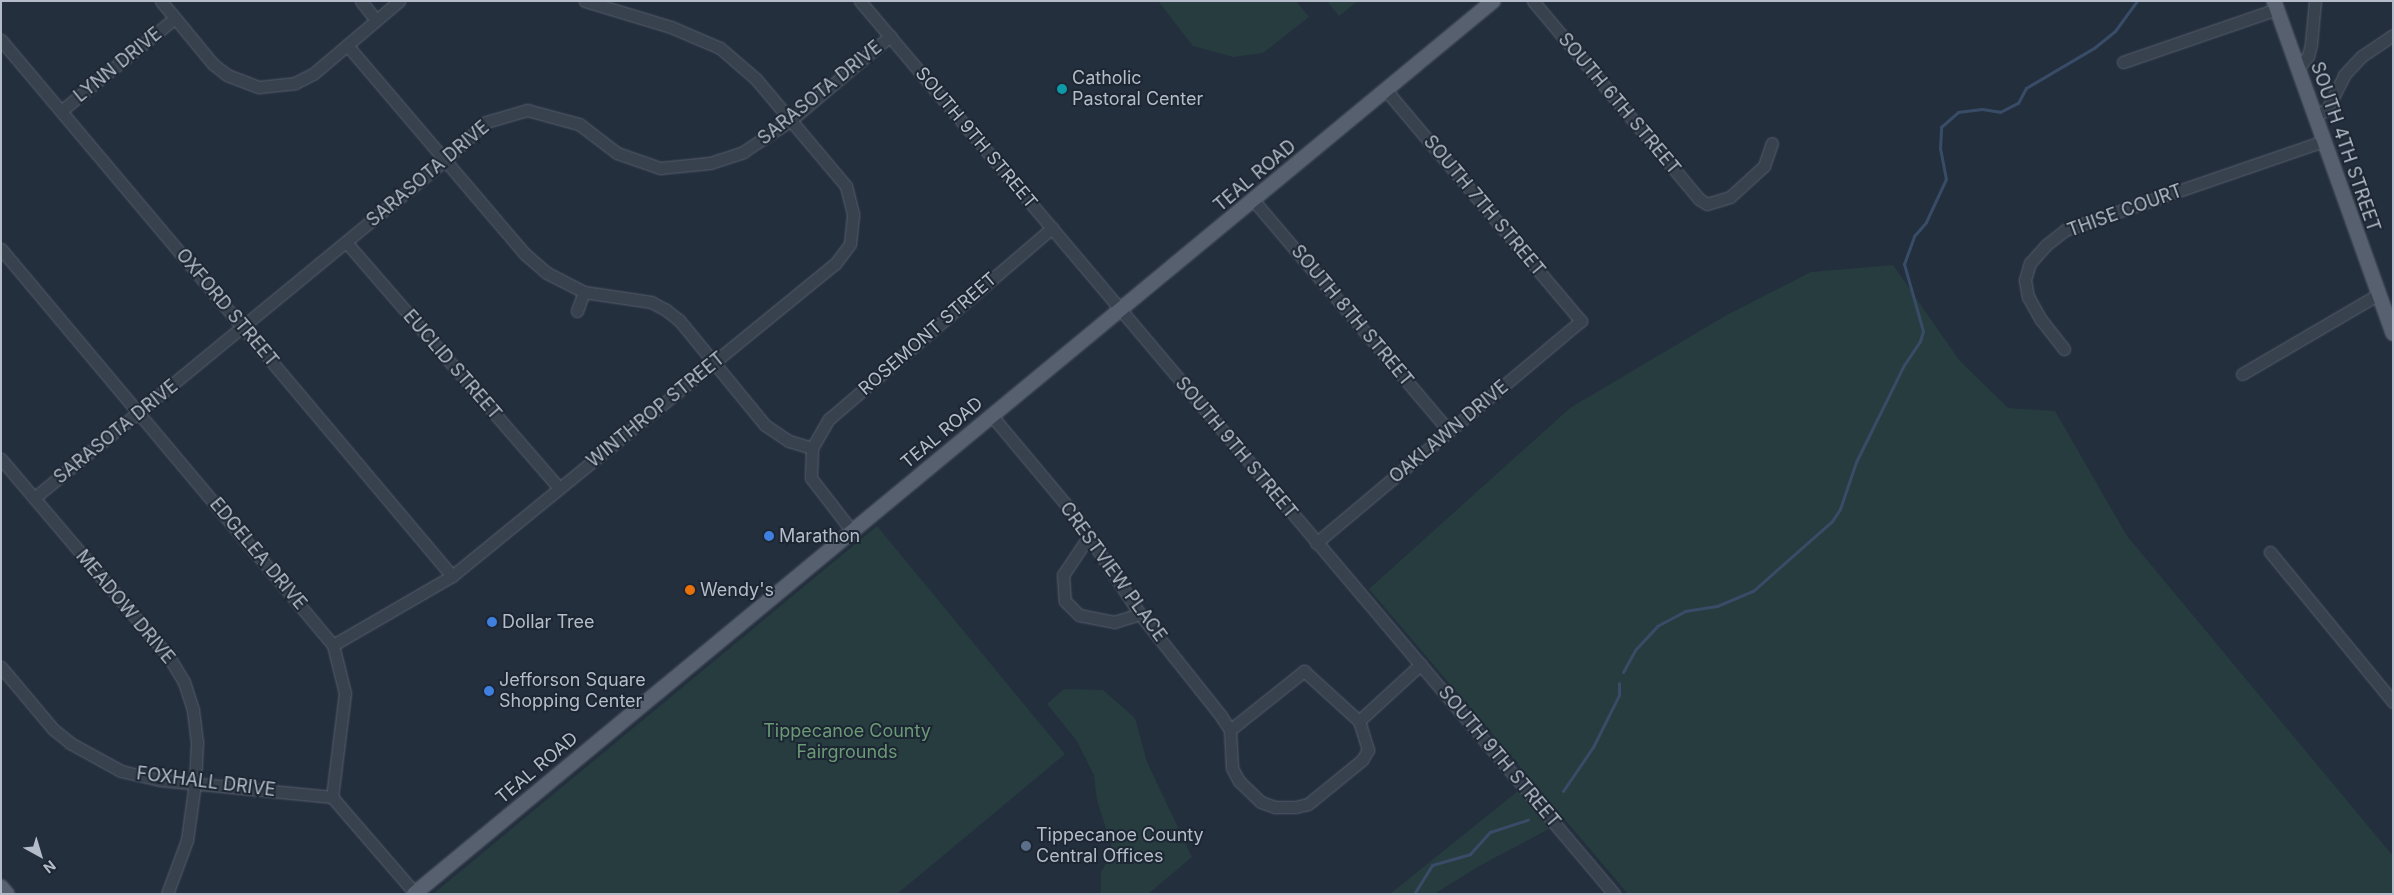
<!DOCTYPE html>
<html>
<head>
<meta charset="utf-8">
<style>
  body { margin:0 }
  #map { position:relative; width:2394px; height:895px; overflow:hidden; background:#242f3e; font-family:Inter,sans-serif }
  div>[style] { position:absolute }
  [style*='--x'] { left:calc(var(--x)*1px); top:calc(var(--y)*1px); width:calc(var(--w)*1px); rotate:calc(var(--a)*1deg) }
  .green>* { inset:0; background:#263c3f }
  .stream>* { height:3px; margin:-1.5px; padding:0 1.5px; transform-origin:1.5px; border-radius:1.5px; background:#394c67 }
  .roads { filter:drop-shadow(0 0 1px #565f6c) drop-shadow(0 0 1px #565f6c) }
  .minor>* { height:11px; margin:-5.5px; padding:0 5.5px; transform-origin:5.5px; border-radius:5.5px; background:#38414e }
  .major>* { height:14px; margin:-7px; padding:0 7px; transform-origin:7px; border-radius:7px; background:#56606e }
  .dots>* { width:14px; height:14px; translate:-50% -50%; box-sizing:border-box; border:2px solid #1d2633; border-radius:50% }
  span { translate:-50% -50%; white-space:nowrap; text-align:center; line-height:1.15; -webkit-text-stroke:4px #1d2633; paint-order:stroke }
  .street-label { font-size:18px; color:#b4bcc9 }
  .poi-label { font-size:18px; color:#b4bcc9 }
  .left { translate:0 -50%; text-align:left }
  .park-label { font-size:18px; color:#6b9a76 }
  .frame { position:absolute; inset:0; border:2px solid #b4bcc9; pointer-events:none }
  .north { position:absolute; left:15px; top:830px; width:50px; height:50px; -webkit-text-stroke:4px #1d2633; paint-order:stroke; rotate:141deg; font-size:14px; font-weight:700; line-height:20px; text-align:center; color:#b4bcc9 }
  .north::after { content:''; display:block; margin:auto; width:18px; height:22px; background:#b4bcc9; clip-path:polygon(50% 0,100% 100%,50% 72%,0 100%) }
</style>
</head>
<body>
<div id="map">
  <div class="green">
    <i style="clip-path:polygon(1158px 1px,1296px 1px,1309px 17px,1263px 53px,1233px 57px,1193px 46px)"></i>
    <i style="clip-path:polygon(1327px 1px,1358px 1px,1339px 16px)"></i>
    <i style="clip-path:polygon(1893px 265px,1959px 360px,2008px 408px,2055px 411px,2127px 536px,2393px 856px,2393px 894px,1628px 894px,1369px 589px,1570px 408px,1725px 316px,1811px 272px)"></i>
    <i style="clip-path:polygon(877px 526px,1065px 754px,897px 894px,433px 894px)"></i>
    <i style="clip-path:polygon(1064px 689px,1103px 690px,1135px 718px,1147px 762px,1192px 857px,1148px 894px,1101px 894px,1101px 872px,1113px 851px,1097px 800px,1094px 775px,1077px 741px,1047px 704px)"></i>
    <i style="clip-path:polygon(1518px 791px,1551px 828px,1481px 865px,1434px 894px,1390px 894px)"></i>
  </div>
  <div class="stream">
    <i style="--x:1623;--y:672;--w:25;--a:-61"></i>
    <i style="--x:1635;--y:650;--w:33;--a:-47"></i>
    <i style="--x:1657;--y:626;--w:32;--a:-28"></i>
    <i style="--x:1685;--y:611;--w:32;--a:-9"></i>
    <i style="--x:1717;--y:606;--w:39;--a:-23"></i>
    <i style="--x:1753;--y:591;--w:106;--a:-41.5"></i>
    <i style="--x:1832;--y:521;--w:14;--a:-56"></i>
    <i style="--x:1840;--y:509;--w:50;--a:-71.2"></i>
    <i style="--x:1856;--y:462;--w:108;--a:-63.7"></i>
    <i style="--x:1904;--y:365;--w:29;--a:-56"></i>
    <i style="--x:1920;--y:341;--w:10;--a:-73"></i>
    <i style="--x:1923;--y:331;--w:70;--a:-105.8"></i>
    <i style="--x:1904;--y:264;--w:30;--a:-70"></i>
    <i style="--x:1914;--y:236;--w:18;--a:-49"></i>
    <i style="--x:1926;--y:222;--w:47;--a:-65.1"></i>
    <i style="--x:1946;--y:179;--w:31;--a:-101"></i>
    <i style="--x:1940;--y:149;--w:22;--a:-87"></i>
    <i style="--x:1941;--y:127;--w:23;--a:-41"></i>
    <i style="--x:1958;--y:112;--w:24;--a:-7"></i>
    <i style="--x:1982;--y:109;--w:18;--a:9"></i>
    <i style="--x:2000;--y:112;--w:20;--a:-27"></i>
    <i style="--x:2018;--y:103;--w:17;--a:-62"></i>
    <i style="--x:2026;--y:88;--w:79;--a:-30.5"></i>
    <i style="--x:2094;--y:48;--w:27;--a:-39"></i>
    <i style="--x:2115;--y:31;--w:37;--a:-54"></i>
    <i style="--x:1563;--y:791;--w:53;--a:-55.7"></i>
    <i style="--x:1593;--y:747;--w:58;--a:-63.4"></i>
    <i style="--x:1619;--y:695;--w:12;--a:-90"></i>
    <i style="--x:1414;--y:894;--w:34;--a:-58"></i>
    <i style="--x:1432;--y:865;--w:40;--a:-16"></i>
    <i style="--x:1470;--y:854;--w:30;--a:-48"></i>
    <i style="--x:1490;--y:832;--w:40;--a:-18"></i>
  </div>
  <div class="roads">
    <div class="minor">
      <i style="--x:161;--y:1;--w:82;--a:50.5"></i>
      <i style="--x:213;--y:64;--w:18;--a:38"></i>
      <i style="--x:227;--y:75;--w:34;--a:21"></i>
      <i style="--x:259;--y:87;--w:36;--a:-6"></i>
      <i style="--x:295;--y:83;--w:20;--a:-27"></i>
      <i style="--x:313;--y:74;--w:113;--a:-40.3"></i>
      <i style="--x:361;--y:1;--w:24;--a:52"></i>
      <i style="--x:860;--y:1;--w:1169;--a:49.82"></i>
      <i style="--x:1533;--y:1;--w:258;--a:50"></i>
      <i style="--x:1699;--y:199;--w:9;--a:32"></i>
      <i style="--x:1707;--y:204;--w:24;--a:-17"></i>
      <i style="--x:1730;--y:197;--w:46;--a:-42.4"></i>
      <i style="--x:1764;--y:166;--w:24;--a:-71"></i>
      <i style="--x:1;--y:40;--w:700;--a:49.92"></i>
      <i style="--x:347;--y:45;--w:275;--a:49.6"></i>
      <i style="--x:525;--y:254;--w:29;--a:41"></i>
      <i style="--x:547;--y:273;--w:42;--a:27.2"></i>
      <i style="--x:584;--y:292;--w:68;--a:8.5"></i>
      <i style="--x:651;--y:302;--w:17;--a:28"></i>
      <i style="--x:666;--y:310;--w:16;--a:38"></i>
      <i style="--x:679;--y:320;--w:136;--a:50.7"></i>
      <i style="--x:765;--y:425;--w:29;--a:34"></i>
      <i style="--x:789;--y:441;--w:24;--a:17"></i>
      <i style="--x:812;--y:448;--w:30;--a:92"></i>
      <i style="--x:811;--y:478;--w:67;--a:52.3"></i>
      <i style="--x:2123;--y:62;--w:163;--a:-19"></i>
      <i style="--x:2298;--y:68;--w:16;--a:-50"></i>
      <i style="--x:2308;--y:56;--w:12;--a:-76"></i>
      <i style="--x:2311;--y:44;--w:43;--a:-84.7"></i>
      <i style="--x:61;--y:111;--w:147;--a:-39.2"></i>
      <i style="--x:2315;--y:116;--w:14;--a:-30"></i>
      <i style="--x:2327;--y:109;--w:38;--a:-63"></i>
      <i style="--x:2344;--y:75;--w:26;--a:-47"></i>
      <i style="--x:2362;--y:56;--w:37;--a:-34"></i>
      <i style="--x:1254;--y:201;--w:302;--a:49.7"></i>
      <i style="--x:346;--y:242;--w:325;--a:49.1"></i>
      <i style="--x:1;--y:249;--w:517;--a:50.02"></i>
      <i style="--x:333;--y:645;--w:49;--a:76"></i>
      <i style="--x:345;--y:693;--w:105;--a:97.1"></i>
      <i style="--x:332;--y:797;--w:127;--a:49.2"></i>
      <i style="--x:577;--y:311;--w:20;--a:-70"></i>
      <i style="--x:2064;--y:349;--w:37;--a:-128"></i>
      <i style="--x:2041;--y:320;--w:26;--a:-119"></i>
      <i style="--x:2028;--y:297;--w:17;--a:-100"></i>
      <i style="--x:2025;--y:280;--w:18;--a:-74"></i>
      <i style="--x:2030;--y:263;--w:24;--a:-48"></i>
      <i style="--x:2046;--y:245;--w:24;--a:-38"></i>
      <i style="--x:2065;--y:230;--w:273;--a:-19"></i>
      <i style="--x:2242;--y:374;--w:156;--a:-30.3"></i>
      <i style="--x:992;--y:416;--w:128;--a:50.1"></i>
      <i style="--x:1074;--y:514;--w:120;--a:56.6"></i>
      <i style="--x:1140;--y:614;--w:130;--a:51.5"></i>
      <i style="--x:1221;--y:716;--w:17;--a:57"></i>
      <i style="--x:1230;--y:730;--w:38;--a:87"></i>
      <i style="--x:1232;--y:768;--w:15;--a:62"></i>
      <i style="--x:1239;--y:781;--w:30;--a:44"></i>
      <i style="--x:1261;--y:802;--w:15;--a:20"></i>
      <i style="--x:1275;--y:807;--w:20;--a:0"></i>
      <i style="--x:1295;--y:807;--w:13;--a:-13"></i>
      <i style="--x:1308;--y:804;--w:70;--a:-39.2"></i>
      <i style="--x:1362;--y:760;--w:12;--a:-59"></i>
      <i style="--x:1368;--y:750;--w:30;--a:-107"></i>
      <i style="--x:1359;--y:721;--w:84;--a:-42.6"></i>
      <i style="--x:812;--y:448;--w:34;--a:-60"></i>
      <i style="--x:829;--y:419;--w:294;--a:-40.6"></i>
      <i style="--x:1;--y:459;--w:260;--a:49.7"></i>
      <i style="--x:169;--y:657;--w:29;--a:59"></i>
      <i style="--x:184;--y:682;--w:29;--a:72"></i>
      <i style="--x:193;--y:710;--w:32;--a:83"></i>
      <i style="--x:197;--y:742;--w:41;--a:92.8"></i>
      <i style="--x:195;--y:783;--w:58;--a:98"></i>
      <i style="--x:187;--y:840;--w:58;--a:110.3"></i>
      <i style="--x:34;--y:498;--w:531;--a:-39.42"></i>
      <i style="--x:444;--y:161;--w:57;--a:-42.9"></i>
      <i style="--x:486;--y:122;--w:43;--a:-16.3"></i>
      <i style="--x:527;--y:110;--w:54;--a:15.1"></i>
      <i style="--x:579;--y:124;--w:48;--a:37.3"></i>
      <i style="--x:617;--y:153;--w:46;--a:19.2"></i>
      <i style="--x:660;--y:168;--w:50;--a:-5.7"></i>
      <i style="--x:710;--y:163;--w:35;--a:-18"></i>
      <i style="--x:743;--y:152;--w:58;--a:-33.7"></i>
      <i style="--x:791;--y:120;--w:130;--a:-40.3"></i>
      <i style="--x:1089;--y:536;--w:47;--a:123.7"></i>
      <i style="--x:1063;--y:575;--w:26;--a:86"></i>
      <i style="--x:1065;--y:601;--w:20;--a:45"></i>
      <i style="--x:1079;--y:615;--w:36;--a:11"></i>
      <i style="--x:1114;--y:622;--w:27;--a:-17"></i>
      <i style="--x:1316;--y:543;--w:346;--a:-40"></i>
      <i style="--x:1581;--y:321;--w:302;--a:-130.2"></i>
      <i style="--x:2270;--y:552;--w:194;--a:50.6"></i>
      <i style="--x:333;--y:645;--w:138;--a:-30.1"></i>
      <i style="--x:452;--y:576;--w:494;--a:-39.2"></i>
      <i style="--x:835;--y:264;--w:25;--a:-53"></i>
      <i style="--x:850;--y:244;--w:30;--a:-84"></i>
      <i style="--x:853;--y:214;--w:29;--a:-104"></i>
      <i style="--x:846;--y:186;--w:140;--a:-130.1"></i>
      <i style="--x:756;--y:79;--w:48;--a:-139.3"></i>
      <i style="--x:720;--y:48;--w:53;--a:-156.8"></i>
      <i style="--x:671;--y:27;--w:90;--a:-163.2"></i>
      <i style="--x:1;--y:667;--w:81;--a:50"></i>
      <i style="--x:53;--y:729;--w:22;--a:39"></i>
      <i style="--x:70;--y:743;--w:58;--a:28.8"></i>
      <i style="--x:121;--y:771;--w:40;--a:13"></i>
      <i style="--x:160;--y:780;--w:173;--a:5.6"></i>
      <i style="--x:1230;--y:730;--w:95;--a:-38.6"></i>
      <i style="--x:1304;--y:671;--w:74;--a:42.3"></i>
    </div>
    <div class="major">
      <i style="--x:2274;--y:1;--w:353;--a:70.3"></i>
      <i style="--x:1;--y:887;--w:9;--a:49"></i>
      <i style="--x:414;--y:894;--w:1401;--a:-39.61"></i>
    </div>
  </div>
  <div class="dots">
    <i style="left:1062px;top:89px;background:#0f9aa8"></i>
    <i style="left:769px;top:536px;background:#3f7fe0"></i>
    <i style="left:690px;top:590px;background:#e8710a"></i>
    <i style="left:492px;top:622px;background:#3f7fe0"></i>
    <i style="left:489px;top:691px;background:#3f7fe0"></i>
    <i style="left:1026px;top:846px;background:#5c6f8a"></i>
  </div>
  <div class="street-label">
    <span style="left:118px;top:65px;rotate:-39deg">LYNN DRIVE</span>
    <span style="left:820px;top:93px;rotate:-39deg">SARASOTA DRIVE</span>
    <span style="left:1619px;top:104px;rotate:50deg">SOUTH 6TH STREET</span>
    <span style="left:976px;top:138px;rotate:50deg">SOUTH 9TH STREET</span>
    <span style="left:2345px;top:147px;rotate:71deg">SOUTH 4TH STREET</span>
    <span style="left:428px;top:174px;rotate:-40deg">SARASOTA DRIVE</span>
    <span style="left:1255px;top:176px;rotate:-40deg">TEAL ROAD</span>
    <span style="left:1484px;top:206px;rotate:50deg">SOUTH 7TH STREET</span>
    <span style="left:2125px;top:211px;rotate:-20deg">THISE COURT</span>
    <span style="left:227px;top:308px;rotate:50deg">OXFORD STREET</span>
    <span style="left:1352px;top:316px;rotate:50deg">SOUTH 8TH STREET</span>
    <span style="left:928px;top:334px;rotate:-41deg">ROSEMONT STREET</span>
    <span style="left:452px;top:365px;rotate:49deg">EUCLID STREET</span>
    <span style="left:656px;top:410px;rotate:-39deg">WINTHROP STREET</span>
    <span style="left:116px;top:432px;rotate:-39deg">SARASOTA DRIVE</span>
    <span style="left:1449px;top:432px;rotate:-40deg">OAKLAWN DRIVE</span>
    <span style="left:942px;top:433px;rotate:-40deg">TEAL ROAD</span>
    <span style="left:1236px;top:448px;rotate:50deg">SOUTH 9TH STREET</span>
    <span style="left:258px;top:554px;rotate:50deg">EDGELEA DRIVE</span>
    <span style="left:1113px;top:572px;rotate:54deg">CRESTVIEW PLACE</span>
    <span style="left:125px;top:607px;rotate:50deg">MEADOW DRIVE</span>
    <span style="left:1499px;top:757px;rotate:50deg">SOUTH 9TH STREET</span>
    <span style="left:537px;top:768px;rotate:-40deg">TEAL ROAD</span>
    <span style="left:206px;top:782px;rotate:7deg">FOXHALL DRIVE</span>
  </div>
  <div class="poi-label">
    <span class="left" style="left:1072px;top:89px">Catholic<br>Pastoral Center</span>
    <span class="left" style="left:779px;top:536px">Marathon</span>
    <span class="left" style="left:700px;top:590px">Wendy's</span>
    <span class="left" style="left:502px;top:622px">Dollar Tree</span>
    <span class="left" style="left:499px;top:691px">Jefforson Square<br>Shopping Center</span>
    <span class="left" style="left:1036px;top:846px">Tippecanoe County<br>Central Offices</span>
  </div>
  <div class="park-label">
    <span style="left:847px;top:742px">Tippecanoe County<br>Fairgrounds</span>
  </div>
  <div class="frame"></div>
  <div class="north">N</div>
</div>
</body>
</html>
